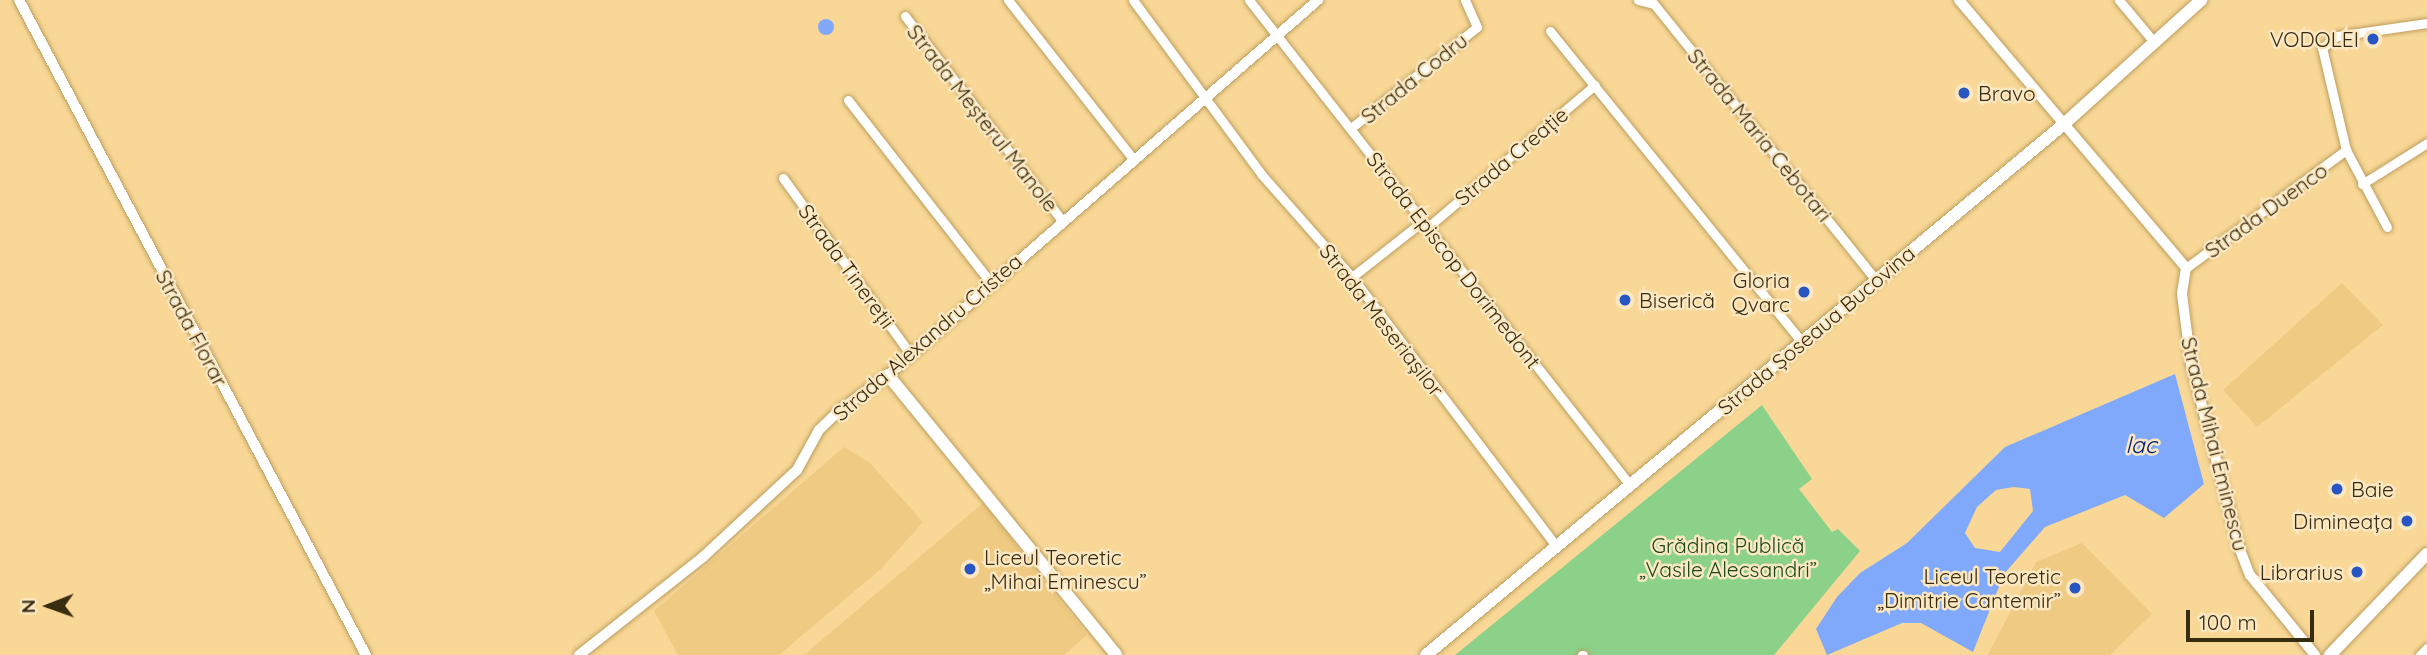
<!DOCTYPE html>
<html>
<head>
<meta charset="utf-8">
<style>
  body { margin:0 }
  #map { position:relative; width:2427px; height:655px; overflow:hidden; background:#f9d897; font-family:Quicksand,sans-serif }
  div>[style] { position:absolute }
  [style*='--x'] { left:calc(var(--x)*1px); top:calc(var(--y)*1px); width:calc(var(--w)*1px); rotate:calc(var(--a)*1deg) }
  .built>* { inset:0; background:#efca82 }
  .green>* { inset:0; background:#8bd189 }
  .water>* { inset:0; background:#80a8fb }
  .round { border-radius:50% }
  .roads { filter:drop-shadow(0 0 2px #bd9e5f) drop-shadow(0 0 2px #bd9e5f) }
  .minor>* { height:9px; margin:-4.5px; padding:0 4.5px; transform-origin:4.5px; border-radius:4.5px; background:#fff }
  .tertiary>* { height:10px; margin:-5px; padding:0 5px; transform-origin:5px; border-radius:5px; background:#fff }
  .secondary>* { height:12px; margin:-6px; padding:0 6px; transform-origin:6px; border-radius:6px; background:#fff }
  .dots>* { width:19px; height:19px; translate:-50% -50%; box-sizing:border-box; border:4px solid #fbe7c1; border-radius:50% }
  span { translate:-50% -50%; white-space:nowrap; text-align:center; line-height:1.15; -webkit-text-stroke:5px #fbe7c1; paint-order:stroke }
  .poi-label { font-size:21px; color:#382c11 }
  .right { translate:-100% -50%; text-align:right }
  .left { translate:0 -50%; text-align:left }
  .street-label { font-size:21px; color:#382c11 }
  .park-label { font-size:21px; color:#184a19 }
  .water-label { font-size:23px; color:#01217d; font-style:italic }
  .north { position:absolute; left:14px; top:571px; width:70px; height:70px; -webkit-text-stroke:5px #fbe7c1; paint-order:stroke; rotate:269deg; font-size:19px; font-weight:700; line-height:28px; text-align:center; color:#382c11 }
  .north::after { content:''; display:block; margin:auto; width:24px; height:32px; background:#382c11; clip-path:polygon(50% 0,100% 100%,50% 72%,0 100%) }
  .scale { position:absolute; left:2186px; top:610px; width:128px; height:32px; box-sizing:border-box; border:4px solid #382c11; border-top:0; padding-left:9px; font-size:21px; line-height:24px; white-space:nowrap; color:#382c11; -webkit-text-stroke:5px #fbe7c1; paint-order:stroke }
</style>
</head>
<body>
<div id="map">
  <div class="built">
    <i style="clip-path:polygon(2342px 283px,2383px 325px,2257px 427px,2223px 390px)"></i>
    <i style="clip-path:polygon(844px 447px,870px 463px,923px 522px,882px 568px,779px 655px,678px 655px,654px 611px)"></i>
    <i style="clip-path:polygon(983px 503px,1087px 635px,1064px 655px,804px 655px)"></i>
    <i style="clip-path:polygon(2082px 543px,2152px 614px,2110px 655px,1988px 655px,2036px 562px)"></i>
  </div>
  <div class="green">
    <i style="clip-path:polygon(1762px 405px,1812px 479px,1799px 489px,1832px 532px,1838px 529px,1860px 551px,1774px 655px,1455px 655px)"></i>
  </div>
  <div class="water">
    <i class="round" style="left:818px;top:19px;width:16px;height:16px"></i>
    <i style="clip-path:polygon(evenodd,2175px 374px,2204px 484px,2164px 518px,2125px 495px,2045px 527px,2004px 574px,1973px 652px,1921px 623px,1902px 623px,1827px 655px,1816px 629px,1837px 597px,1860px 573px,1907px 543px,2005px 447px,2175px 374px,2014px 487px,2030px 489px,2033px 511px,2000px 552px,1975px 548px,1965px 533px,1977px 507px,1996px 490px,2014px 487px)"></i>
  </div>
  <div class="roads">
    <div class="minor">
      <i style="--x:1008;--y:0;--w:204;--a:51.8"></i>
      <i style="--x:1133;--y:0;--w:217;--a:53.6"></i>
      <i style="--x:1262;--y:175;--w:136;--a:48.6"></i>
      <i style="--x:1352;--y:277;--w:338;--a:52.8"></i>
      <i style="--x:1249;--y:0;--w:617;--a:51.85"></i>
      <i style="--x:1638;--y:0;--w:16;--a:14"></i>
      <i style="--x:1654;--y:4;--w:354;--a:51.2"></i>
      <i style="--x:2119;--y:0;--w:55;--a:50.2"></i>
      <i style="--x:905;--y:16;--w:256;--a:52.5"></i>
      <i style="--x:1550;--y:31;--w:402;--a:51"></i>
      <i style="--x:848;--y:100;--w:234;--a:52"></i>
      <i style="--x:1351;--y:128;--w:161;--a:-38.7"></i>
      <i style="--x:1477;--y:27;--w:30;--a:-114"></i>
      <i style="--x:783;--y:178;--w:218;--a:54.1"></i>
      <i style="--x:2362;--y:184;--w:77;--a:-32.2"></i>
      <i style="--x:1428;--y:227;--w:219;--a:-40.4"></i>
      <i style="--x:2387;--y:227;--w:87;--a:-118"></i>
      <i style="--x:2346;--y:150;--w:105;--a:-103.2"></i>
      <i style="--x:2322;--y:48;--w:19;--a:-39"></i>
      <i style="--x:2337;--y:36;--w:91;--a:-8.2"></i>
      <i style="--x:2186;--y:268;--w:199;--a:-36.4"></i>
      <i style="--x:1352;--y:277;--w:90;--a:-38.3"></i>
      <i style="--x:1582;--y:655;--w:1;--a:0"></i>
      <i style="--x:2420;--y:655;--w:10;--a:-45"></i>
    </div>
    <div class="tertiary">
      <i style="--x:19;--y:0;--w:741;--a:62.09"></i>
      <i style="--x:1959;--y:0;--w:351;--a:49.7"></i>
      <i style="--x:2186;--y:268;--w:26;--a:99"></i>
      <i style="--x:2182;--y:294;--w:71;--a:82.7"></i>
      <i style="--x:2191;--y:364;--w:189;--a:75.3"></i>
      <i style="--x:2239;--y:547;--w:30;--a:69"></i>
      <i style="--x:2250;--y:575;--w:103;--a:50.9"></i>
      <i style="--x:579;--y:655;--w:158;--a:-38.3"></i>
      <i style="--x:703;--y:557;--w:128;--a:-42.8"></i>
      <i style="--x:797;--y:470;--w:46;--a:-61.2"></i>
      <i style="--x:819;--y:430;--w:29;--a:-44"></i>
      <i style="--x:840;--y:410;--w:59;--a:-36.1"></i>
      <i style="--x:888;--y:375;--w:571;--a:-41.09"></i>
    </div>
    <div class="secondary">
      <i style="--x:888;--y:375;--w:361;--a:50.8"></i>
      <i style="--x:1426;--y:655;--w:830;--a:-39.77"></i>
      <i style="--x:2064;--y:124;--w:185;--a:-42.1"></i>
      <i style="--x:2330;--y:655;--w:140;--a:-46.2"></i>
    </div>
  </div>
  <div class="dots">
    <i style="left:2373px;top:39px;background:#2756c4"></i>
    <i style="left:1964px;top:93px;background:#2756c4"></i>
    <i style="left:1804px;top:292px;background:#2756c4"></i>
    <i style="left:1625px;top:300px;background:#2756c4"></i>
    <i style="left:2337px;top:489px;background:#2756c4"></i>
    <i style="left:2407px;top:521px;background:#2756c4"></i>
    <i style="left:970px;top:569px;background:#2756c4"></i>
    <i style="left:2357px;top:572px;background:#2756c4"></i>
    <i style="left:2075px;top:588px;background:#2756c4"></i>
  </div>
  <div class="poi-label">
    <span class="right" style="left:2359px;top:39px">VODOLEI</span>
    <span class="left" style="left:1978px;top:93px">Bravo</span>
    <span class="right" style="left:1790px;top:292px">Gloria<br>Qvarc</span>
    <span class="left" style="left:1639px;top:300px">Biserică</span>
    <span class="left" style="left:2351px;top:489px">Baie</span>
    <span class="right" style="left:2393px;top:521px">Dimineața</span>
    <span class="left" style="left:984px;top:569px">Liceul Teoretic<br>„Mihai Eminescu”</span>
    <span class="right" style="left:2343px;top:572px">Librarius</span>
    <span class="right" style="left:2061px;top:588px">Liceul Teoretic<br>„Dimitrie Cantemir”</span>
  </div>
  <div class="street-label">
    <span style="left:1414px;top:78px;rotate:-39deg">Strada Codru</span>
    <span style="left:983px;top:118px;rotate:52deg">Strada Meșterul Manole</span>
    <span style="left:1760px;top:135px;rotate:51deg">Strada Maria Cebotari</span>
    <span style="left:1511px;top:156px;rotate:-40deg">Strada Creație</span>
    <span style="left:2266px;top:210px;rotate:-36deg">Strada Duenco</span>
    <span style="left:1454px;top:260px;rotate:52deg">Strada Episcop Dorimedont</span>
    <span style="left:847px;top:266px;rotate:54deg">Strada Tinereții</span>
    <span style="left:1382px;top:320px;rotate:52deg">Strada Meseriașilor</span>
    <span style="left:192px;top:328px;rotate:62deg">Strada Florar</span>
    <span style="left:1816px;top:330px;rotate:-40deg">Strada Șoseaua Bucovina</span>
    <span style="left:927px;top:337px;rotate:-41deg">Strada Alexandru Cristea</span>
    <span style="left:2215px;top:444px;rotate:76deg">Strada Mihai Eminescu</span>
  </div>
  <div class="park-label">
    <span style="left:1728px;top:557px">Grădina Publică<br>„Vasile Alecsandri”</span>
  </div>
  <div class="water-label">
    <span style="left:2141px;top:445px">lac</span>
  </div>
  <div class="north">N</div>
  <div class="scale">100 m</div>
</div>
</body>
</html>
